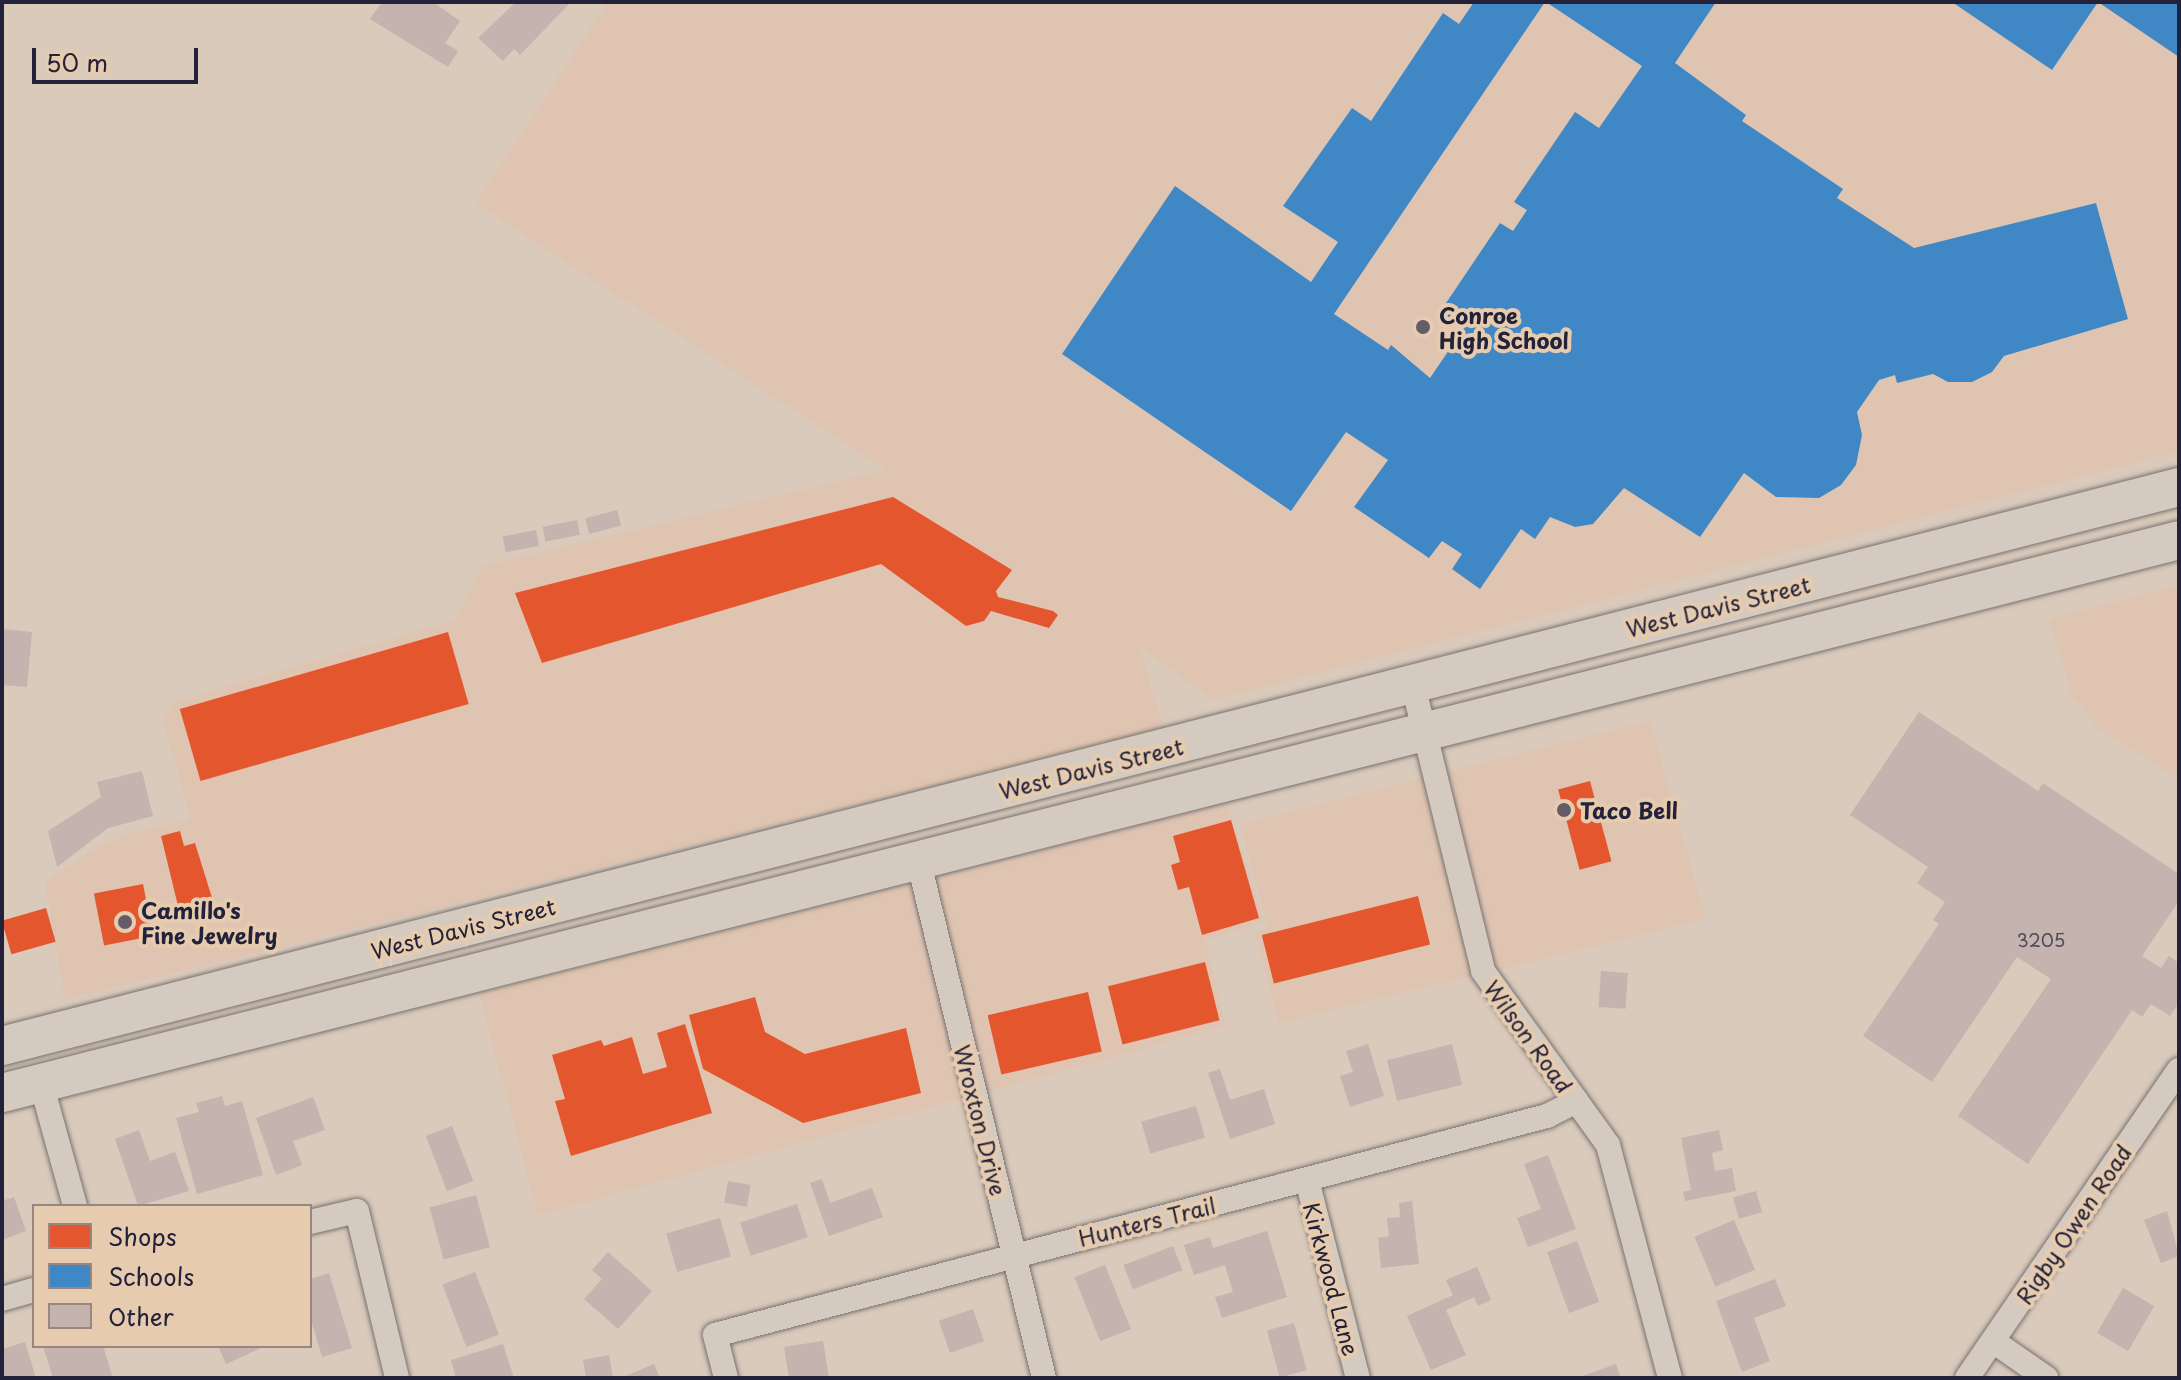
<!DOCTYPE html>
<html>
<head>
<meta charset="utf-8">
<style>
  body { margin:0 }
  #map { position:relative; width:2181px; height:1380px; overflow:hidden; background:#d9cabb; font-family:"Playpen Sans",sans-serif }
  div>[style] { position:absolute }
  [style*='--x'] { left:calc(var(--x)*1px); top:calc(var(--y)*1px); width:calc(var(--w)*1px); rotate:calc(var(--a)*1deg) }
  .built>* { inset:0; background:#dfc4b2 }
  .shops>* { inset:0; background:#e4572e; transform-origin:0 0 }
  .schools>* { inset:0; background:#3f88c5 }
  .building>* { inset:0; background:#c4b3ae; transform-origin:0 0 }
  .roads { filter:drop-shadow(0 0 2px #797270) drop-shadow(0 0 2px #797270) }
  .street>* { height:24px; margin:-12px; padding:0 12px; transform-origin:12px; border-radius:12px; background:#d5cabf }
  .primary>* { height:38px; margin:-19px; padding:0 19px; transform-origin:19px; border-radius:19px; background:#d5cabf }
  .dots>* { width:22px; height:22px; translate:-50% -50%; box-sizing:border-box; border:4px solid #e6cbae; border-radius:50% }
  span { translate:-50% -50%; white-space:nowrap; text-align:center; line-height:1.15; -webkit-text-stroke:8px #e6cbae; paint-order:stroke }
  .number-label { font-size:18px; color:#4e4a5a }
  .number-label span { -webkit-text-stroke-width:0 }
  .poi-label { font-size:22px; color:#22223b; font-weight:700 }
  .left { translate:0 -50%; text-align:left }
  .street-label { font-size:22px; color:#22223b }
  .frame { position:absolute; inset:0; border:4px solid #22223b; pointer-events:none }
  .legend { position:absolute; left:32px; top:1204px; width:280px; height:144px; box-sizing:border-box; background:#e6cbae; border:2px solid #988780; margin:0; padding:10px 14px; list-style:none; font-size:24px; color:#22223b }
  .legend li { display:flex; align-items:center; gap:16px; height:40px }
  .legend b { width:40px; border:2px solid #988780 }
  .scale { position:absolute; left:32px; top:48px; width:166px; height:36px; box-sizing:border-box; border:4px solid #22223b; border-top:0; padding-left:10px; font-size:24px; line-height:28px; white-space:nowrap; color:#22223b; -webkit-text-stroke:6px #e6cbae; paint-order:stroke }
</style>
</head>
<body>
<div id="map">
  <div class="built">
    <i style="clip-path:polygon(608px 2px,2179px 2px,2179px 451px,1214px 700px,1139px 647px,1164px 728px,65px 1000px,45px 882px,94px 849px,128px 834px,191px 820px,163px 721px,174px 702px,455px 620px,483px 566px,886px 470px,475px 203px)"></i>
    <i style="clip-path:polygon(2179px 585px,2179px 779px,2099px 729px,2072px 696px,2049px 619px)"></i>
    <i style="clip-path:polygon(1650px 721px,1706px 919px,1279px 1023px,1255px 933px,1268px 928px,1240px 824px)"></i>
    <i style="clip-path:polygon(1222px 804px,1231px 814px,1264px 922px,1205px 940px,1226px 1026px,538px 1215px,479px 994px)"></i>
  </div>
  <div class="shops">
    <i style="clip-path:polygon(893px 497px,1012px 570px,996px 591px,998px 597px,1053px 611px,1058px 615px,1049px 628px,991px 611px,984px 621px,966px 626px,881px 564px,542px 663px,515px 593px)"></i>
    <i style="left:448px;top:632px;width:75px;height:279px;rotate:74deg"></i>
    <i style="left:1590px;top:781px;width:83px;height:33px;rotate:75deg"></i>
    <i style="clip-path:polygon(1231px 820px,1259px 918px,1202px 935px,1189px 887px,1178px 890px,1171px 865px,1180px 862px,1173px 836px)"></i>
    <i style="clip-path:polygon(180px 831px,184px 846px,195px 843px,213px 901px,179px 910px,161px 836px)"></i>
    <i style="left:143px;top:884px;width:53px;height:50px;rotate:79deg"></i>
    <i style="left:1418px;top:896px;width:50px;height:161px;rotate:76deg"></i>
    <i style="left:46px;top:908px;width:35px;height:46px;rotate:74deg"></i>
    <i style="left:1205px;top:962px;width:60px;height:100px;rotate:76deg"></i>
    <i style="left:1088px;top:992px;width:61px;height:103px;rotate:77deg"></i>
    <i style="clip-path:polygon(755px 997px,765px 1032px,805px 1054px,906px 1028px,921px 1093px,803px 1123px,703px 1069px,689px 1015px)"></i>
    <i style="clip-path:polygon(685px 1024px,712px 1113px,571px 1156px,555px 1101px,565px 1099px,552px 1055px,601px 1040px,604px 1046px,632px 1037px,643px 1074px,667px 1067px,657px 1033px)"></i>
  </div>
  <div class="schools">
    <i style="clip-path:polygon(1474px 2px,1545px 2px,1334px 314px,1388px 350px,1391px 345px,1430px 378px,1464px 328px,1440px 312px,1500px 223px,1513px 231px,1527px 210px,1514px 202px,1575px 112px,1599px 128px,1642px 66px,1546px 2px,1716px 2px,1675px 63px,1746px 115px,1742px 121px,1843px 189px,1837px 198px,1914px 248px,2096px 203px,2128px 319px,2004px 356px,1992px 372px,1972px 382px,1948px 382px,1933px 374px,1897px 383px,1895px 375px,1879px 380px,1857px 412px,1862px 435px,1856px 465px,1841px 485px,1819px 498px,1776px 497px,1744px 473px,1700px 537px,1624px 488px,1593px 524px,1575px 527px,1550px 517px,1535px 539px,1521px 529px,1480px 589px,1452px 569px,1462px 554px,1442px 541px,1429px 558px,1354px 507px,1388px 460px,1346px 432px,1291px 511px,1062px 354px,1175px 186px,1311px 282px,1338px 242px,1283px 206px,1352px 108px,1371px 121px,1443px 13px,1459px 24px)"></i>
    <i style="clip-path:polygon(1952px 2px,2098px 2px,2052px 70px)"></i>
    <i style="clip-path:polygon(2098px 2px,2179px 2px,2179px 57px)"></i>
  </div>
  <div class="building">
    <i style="clip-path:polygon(382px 2px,433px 2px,460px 21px,445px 43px,458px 51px,448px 67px,370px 19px)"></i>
    <i style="clip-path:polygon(516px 2px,571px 2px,520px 55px,514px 49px,503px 61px,478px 38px)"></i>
    <i style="left:617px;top:510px;width:16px;height:33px;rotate:75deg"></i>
    <i style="left:577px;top:520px;width:15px;height:35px;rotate:79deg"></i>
    <i style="left:536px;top:530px;width:16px;height:34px;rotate:79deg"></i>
    <i style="clip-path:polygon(2px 629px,32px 632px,27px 687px,2px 685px)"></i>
    <i style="clip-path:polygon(1919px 712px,2038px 791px,2043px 783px,2179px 874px,2179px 901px,2142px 956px,2161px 968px,2169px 956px,2179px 963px,2179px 1003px,2170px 1016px,2151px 1004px,2142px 1017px,2132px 1010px,2028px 1164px,1958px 1116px,2051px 979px,2017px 957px,1932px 1082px,1863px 1036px,1939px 924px,1933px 920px,1945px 902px,1917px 883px,1928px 867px,1850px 815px)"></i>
    <i style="clip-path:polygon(142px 771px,153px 816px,108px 828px,57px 867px,48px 831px,101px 797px,97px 782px)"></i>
    <i style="left:1601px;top:971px;width:27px;height:36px;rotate:4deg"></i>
    <i style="clip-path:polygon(1368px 1044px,1384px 1096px,1350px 1107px,1340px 1076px,1353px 1072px,1346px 1051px)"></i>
    <i style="left:1452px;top:1044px;width:42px;height:67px;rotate:76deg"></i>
    <i style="clip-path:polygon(1220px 1069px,1230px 1100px,1264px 1089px,1275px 1124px,1230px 1139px,1208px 1073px)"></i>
    <i style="clip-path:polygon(222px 1096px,225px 1106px,242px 1101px,263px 1175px,197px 1194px,176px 1118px,199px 1112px,196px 1103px)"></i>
    <i style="clip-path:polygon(313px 1097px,325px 1130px,293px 1141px,302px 1165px,276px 1175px,256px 1118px)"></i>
    <i style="left:1196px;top:1106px;width:33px;height:57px;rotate:74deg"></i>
    <i style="left:452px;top:1126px;width:59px;height:28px;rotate:69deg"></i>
    <i style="clip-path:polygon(139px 1130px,150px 1161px,175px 1152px,189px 1191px,138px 1206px,115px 1139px)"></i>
    <i style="clip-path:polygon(1719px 1130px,1723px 1150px,1712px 1153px,1715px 1171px,1732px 1168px,1736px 1191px,1685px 1201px,1683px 1192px,1691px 1190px,1681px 1138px)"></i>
    <i style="clip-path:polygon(1548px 1155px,1576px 1229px,1528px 1247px,1517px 1218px,1541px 1209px,1524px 1164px)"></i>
    <i style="clip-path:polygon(822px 1179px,830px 1203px,872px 1188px,883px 1217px,829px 1236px,810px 1183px)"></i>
    <i style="left:728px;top:1181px;width:23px;height:22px;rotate:10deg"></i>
    <i style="left:1756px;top:1191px;width:22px;height:24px;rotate:74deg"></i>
    <i style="left:476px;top:1195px;width:54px;height:48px;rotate:75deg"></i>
    <i style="clip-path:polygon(14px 1197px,26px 1231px,2px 1240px,2px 1201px)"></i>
    <i style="clip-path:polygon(1412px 1201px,1419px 1264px,1381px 1268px,1378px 1238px,1389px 1236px,1387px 1218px,1400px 1217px,1399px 1203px)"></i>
    <i style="left:797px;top:1204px;width:35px;height:60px;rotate:72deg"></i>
    <i style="clip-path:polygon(2167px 1211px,2179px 1256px,2161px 1263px,2144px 1220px)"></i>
    <i style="left:720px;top:1218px;width:40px;height:56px;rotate:74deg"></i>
    <i style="left:1734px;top:1220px;width:54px;height:43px;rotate:67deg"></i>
    <i style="clip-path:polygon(1267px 1231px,1287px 1297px,1222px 1318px,1215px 1297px,1233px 1292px,1225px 1265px,1194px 1275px,1184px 1245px,1210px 1237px,1213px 1248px)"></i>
    <i style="left:1577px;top:1241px;width:65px;height:32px;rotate:70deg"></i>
    <i style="left:1173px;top:1246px;width:26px;height:53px;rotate:69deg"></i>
    <i style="clip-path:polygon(608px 1252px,652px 1291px,618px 1329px,584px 1299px,602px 1279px,592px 1270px)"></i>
    <i style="left:1105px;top:1265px;width:69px;height:33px;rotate:68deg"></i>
    <i style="clip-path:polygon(1477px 1267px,1491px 1300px,1478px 1306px,1474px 1297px,1446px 1310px,1466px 1355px,1431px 1370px,1407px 1316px,1453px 1295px,1446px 1280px)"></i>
    <i style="left:475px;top:1272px;width:67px;height:35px;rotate:69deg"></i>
    <i style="clip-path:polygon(329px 1273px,352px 1348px,322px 1357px,310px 1316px,310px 1279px)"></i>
    <i style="clip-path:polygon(1775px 1279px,1786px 1306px,1754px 1318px,1770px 1361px,1742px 1372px,1716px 1301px)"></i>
    <i style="left:2123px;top:1288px;width:36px;height:52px;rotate:30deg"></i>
    <i style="left:973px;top:1309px;width:34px;height:36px;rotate:71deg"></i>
    <i style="left:1294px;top:1323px;width:49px;height:28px;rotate:75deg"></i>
    <i style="clip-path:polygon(823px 1341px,829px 1378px,789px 1378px,784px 1347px)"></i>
    <i style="clip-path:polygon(25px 1342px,36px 1378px,2px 1378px,2px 1349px)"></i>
    <i style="clip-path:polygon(503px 1344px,514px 1378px,456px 1378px,451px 1360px)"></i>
    <i style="clip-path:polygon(43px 1346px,103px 1346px,113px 1378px,53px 1378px)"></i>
    <i style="clip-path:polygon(218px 1346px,265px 1346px,226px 1364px)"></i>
    <i style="clip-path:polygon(609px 1355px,613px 1378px,586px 1378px,583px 1360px)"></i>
    <i style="clip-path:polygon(654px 1364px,660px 1378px,621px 1378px)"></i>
    <i style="clip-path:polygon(1616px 1364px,1621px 1378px,1584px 1378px,1583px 1376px)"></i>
  </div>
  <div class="roads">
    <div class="street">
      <i style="--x:1413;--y:685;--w:294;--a:76.2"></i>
      <i style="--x:1483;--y:971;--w:214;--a:54.3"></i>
      <i style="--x:1608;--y:1145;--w:241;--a:75.1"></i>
      <i style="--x:919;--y:863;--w:530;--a:76.36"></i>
      <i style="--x:41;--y:1083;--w:128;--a:74.5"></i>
      <i style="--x:1307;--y:1180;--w:204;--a:75.6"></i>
      <i style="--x:310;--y:1222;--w:48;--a:-13.2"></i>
      <i style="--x:357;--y:1211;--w:172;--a:76.5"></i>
      <i style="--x:2;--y:1299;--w:33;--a:-16"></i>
      <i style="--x:1993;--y:1341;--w:65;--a:34.9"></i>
      <i style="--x:726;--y:1378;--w:44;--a:-104.3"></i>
      <i style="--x:715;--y:1335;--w:860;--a:-14.75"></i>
      <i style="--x:1547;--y:1116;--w:33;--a:-27"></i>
      <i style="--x:1967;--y:1378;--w:374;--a:-55.5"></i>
    </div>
    <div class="primary">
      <i style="--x:2;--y:1046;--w:2248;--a:-14.4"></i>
      <i style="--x:2;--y:1093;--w:2246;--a:-14.25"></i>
    </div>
  </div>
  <div class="dots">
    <i style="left:1423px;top:327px;background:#625d68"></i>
    <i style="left:1564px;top:810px;background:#625d68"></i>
    <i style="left:125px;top:922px;background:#625d68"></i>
  </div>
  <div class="number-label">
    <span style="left:2041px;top:940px">3205</span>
  </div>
  <div class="poi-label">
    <span class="left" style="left:1439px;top:327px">Conroe<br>High School</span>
    <span class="left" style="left:1580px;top:810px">Taco Bell</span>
    <span class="left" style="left:141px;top:922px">Camillo's<br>Fine Jewelry</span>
  </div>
  <div class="street-label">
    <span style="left:1718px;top:606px;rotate:-14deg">West Davis Street</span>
    <span style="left:1091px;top:768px;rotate:-14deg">West Davis Street</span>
    <span style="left:463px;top:928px;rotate:-14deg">West Davis Street</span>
    <span style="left:1529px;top:1036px;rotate:54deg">Wilson Road</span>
    <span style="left:981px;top:1120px;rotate:76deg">Wroxton Drive</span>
    <span style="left:1147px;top:1221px;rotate:-14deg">Hunters Trail</span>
    <span style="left:2073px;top:1224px;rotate:-56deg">Rigby Owen Road</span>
    <span style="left:1332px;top:1279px;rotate:75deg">Kirkwood Lane</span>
  </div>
  <div class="frame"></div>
  <ul class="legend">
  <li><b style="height:22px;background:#e4572e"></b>Shops</li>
  <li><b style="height:22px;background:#3f88c5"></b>Schools</li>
  <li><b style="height:22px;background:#c4b3ae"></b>Other</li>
  </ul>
  <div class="scale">50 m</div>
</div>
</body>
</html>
